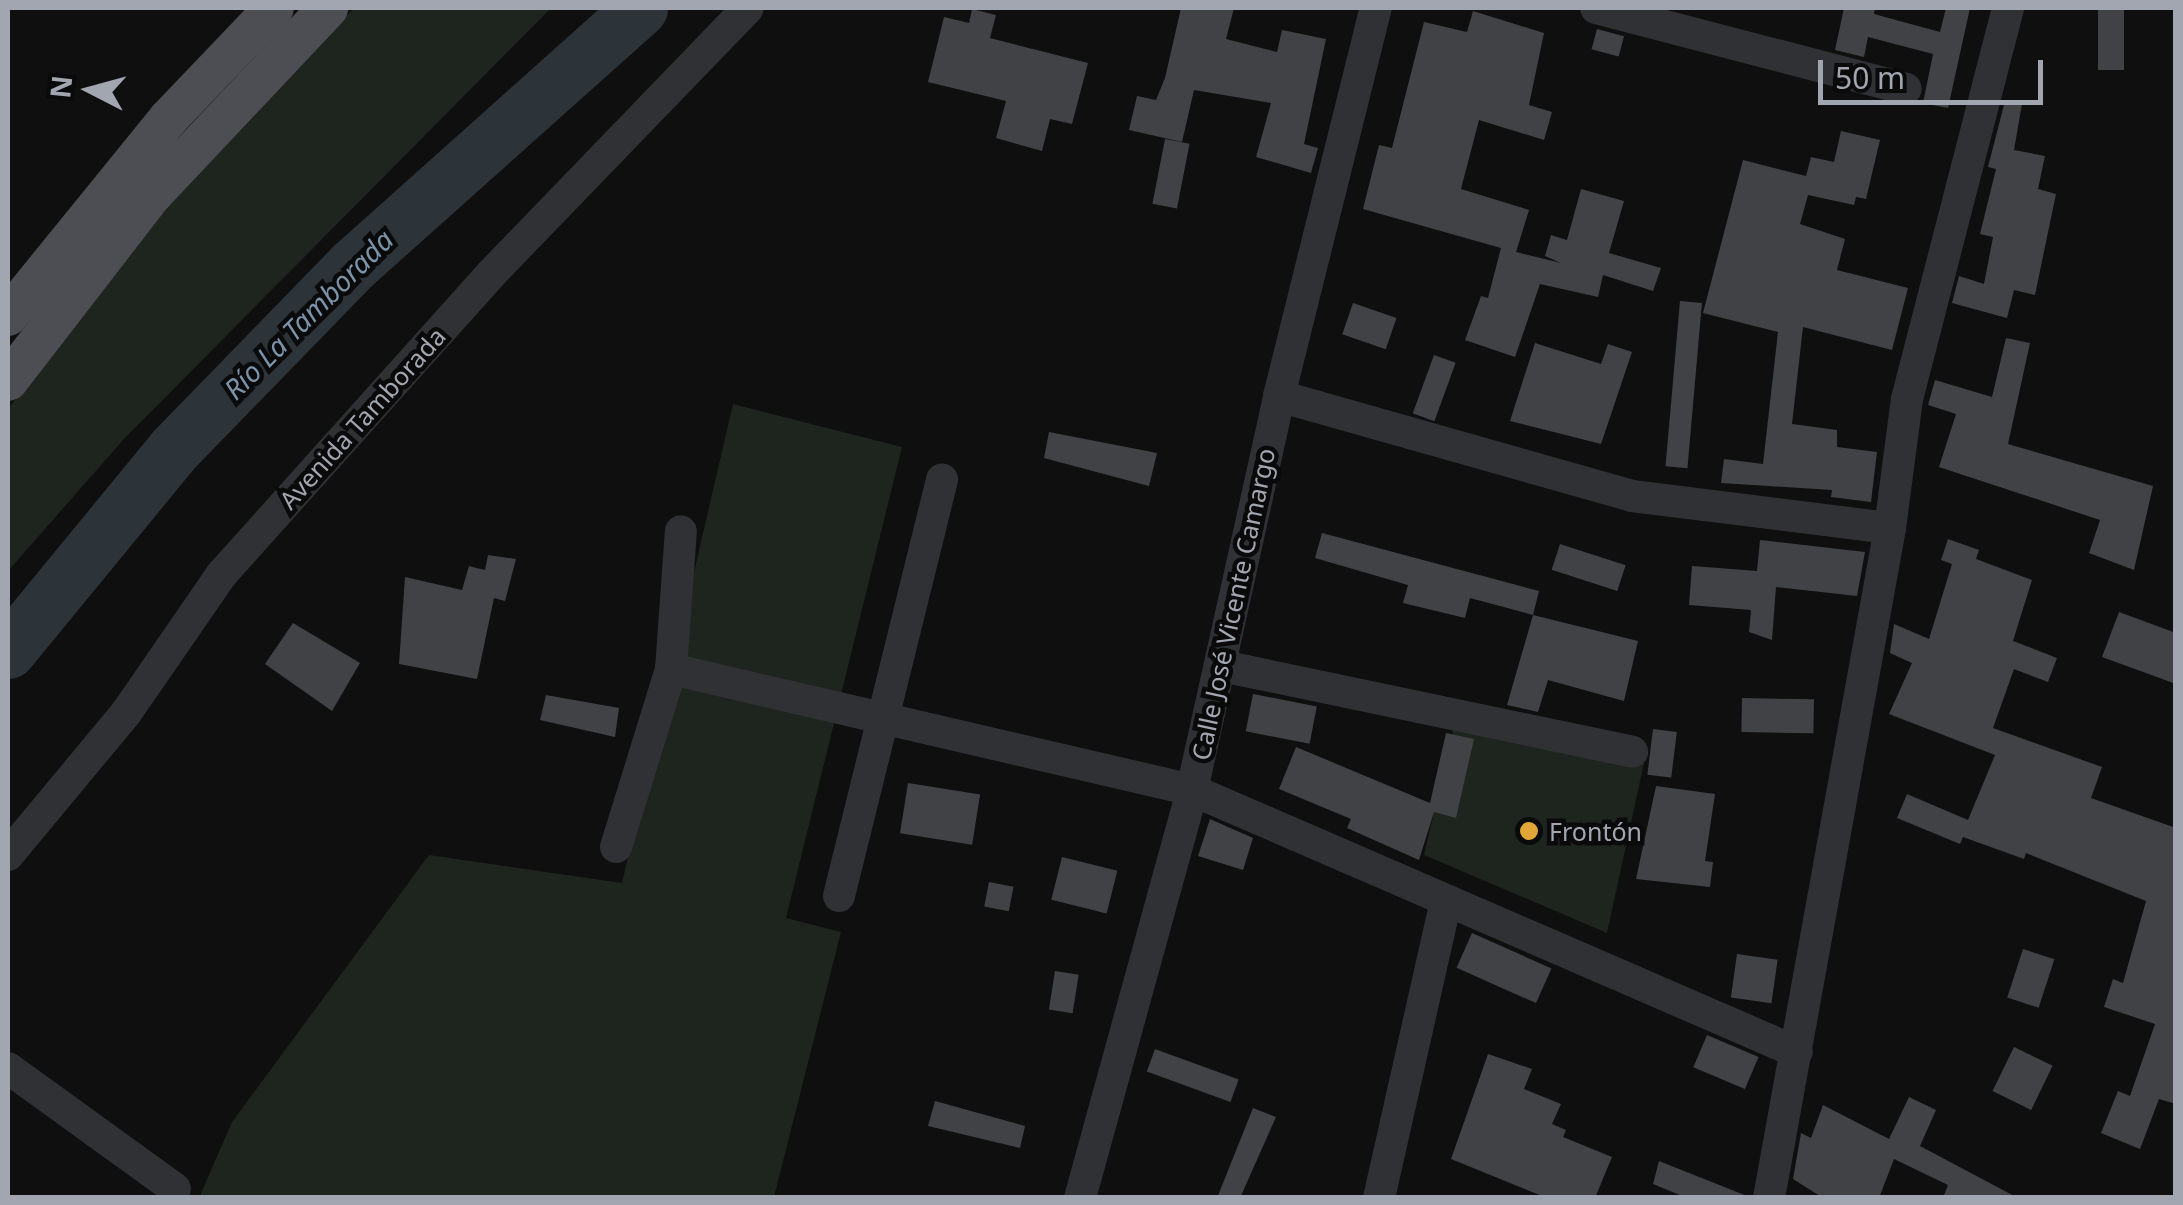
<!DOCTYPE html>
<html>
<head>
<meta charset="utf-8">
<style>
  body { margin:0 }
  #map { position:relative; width:2183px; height:1205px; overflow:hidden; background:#0f0f10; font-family:"Noto Sans",sans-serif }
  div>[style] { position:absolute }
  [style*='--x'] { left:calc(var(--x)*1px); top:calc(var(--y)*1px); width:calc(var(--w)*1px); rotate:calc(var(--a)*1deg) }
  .green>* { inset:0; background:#1e241e }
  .river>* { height:55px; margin:-27.5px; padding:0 27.5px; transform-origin:27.5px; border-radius:27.5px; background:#2c3339 }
  .building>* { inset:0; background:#404246; transform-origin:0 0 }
  .minor>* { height:32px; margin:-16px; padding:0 16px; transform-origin:16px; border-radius:16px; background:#303135 }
  .major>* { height:40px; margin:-20px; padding:0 20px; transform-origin:20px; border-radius:20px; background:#4d4e53 }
  .dots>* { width:28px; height:28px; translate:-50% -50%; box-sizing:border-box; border:5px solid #0a0a0b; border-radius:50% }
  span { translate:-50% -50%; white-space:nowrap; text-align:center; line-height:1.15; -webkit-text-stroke:9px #0a0a0b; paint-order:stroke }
  .street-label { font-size:25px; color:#a1a6b0 }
  .poi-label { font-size:25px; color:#a1a6b0 }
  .left { translate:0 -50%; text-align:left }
  .water-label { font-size:28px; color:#7a93a9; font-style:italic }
  .frame { position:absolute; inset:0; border:10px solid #a1a6b0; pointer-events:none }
  .north { position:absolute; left:40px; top:40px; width:100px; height:100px; -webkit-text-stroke:8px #0a0a0b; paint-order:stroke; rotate:276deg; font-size:28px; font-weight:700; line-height:40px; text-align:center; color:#a1a6b0 }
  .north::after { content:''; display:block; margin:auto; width:35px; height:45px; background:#a1a6b0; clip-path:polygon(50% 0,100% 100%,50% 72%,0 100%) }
  .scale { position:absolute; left:1818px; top:60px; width:225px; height:45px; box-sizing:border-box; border:5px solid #a1a6b0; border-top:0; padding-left:12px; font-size:30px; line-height:35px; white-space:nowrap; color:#a1a6b0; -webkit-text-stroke:8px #0a0a0b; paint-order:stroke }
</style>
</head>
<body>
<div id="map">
  <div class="green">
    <i style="clip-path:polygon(354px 8px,551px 8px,124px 439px,8px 571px,8px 409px,146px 226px)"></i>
    <i style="clip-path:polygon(733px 404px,902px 447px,786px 918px,841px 932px,774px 1197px,199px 1198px,232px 1122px,429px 855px,622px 883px)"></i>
    <i style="clip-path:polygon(1456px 718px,1644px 763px,1607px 933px,1424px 855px)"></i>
  </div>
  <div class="river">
    <i style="--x:8;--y:651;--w:260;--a:-50.6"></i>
    <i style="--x:173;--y:450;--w:258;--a:-45.8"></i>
    <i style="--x:353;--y:265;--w:385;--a:-41.8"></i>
  </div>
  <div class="building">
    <i style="clip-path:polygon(1181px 8px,1234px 8px,1226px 39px,1277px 52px,1282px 30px,1326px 39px,1304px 144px,1318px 148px,1311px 173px,1256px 157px,1271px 103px,1194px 90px,1182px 142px,1129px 130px,1137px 96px,1156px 100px,1165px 78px)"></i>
    <i style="clip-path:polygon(1844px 8px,1875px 8px,1874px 14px,1940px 32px,1946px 8px,1970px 8px,1948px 108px,1923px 103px,1933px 54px,1868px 37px,1864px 57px,1835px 50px)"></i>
    <i style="left:2098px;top:8px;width:26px;height:62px"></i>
    <i style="clip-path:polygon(972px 9px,996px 15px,990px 38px,1088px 63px,1072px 124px,1050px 119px,1042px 151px,996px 138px,1006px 101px,928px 82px,944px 17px,969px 23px)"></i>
    <i style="clip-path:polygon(1473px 11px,1544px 33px,1529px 105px,1552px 112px,1544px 140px,1479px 120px,1461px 189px,1529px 210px,1516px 252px,1561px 263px,1545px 256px,1551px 235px,1567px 240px,1581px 189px,1624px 201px,1609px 253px,1661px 268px,1653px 291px,1603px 275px,1598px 297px,1540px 284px,1515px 357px,1465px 340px,1481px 296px,1488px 298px,1501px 248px,1363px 209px,1379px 145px,1392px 148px,1424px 22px,1467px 32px)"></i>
    <i style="left:1597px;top:29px;width:28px;height:21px;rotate:15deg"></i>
    <i style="clip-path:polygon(2005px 101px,2022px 104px,2014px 150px,2045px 156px,2038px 189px,2056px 194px,2035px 295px,2014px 290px,2007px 318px,1952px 303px,1959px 276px,1984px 284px,1993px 237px,1980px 234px,1996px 169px,1988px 167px)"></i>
    <i style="clip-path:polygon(1841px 131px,1880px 140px,1866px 199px,1856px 197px,1854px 205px,1808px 195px,1800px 224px,1845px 239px,1837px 270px,1908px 288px,1892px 350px,1803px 327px,1792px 424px,1837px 430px,1837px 447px,1877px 452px,1871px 502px,1831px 497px,1832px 490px,1721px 483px,1724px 459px,1763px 464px,1778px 332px,1703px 313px,1743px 160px,1806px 176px,1811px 157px,1834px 162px)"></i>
    <i style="left:1165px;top:139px;width:25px;height:66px;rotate:11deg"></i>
    <i style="left:1680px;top:301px;width:22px;height:166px;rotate:5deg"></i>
    <i style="left:1353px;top:303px;width:46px;height:33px;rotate:19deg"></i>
    <i style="clip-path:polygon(2006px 338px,2030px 343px,2008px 444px,2153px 486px,2134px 570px,2089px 553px,2100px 520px,1939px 467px,1956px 414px,1928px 405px,1935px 380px,1992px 397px)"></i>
    <i style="clip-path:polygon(1535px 343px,1601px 364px,1608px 344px,1632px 352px,1601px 444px,1510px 421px)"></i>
    <i style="left:1434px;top:355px;width:23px;height:62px;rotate:20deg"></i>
    <i style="clip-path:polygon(1049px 432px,1157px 453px,1149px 486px,1044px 458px)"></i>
    <i style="clip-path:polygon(1322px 533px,1539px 591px,1533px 615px,1470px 598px,1465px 618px,1403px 603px,1408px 585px,1315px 558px)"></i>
    <i style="clip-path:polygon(1948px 539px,1979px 550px,1976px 559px,2032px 580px,2013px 641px,2057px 658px,2048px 682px,2014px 669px,1993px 728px,2102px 767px,2091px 798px,2176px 828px,2176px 1104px,2159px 1099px,2140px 1149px,2101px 1133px,2118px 1091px,2130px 1096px,2155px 1024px,2104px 1007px,2113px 979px,2123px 983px,2146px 901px,2026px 853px,2024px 859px,1963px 837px,1960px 844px,1897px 818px,1907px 794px,1968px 820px,1995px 755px,1889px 714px,1912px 663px,1890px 653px,1894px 624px,1929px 639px,1952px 564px,1941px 560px)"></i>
    <i style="clip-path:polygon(1760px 540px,1865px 552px,1857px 596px,1776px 587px,1772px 640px,1749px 632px,1751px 610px,1689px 605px,1692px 566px,1757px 571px)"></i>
    <i style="left:1560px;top:544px;width:69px;height:27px;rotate:18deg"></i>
    <i style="clip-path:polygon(488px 555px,516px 559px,505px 601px,494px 598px,477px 679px,399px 664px,405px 577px,462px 590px,469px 566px,485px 570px)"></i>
    <i style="clip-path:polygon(2119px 612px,2176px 633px,2176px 684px,2102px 657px)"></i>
    <i style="clip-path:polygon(1533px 615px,1638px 641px,1624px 701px,1548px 680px,1538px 712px,1507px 705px)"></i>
    <i style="clip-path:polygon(293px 623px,360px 663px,332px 711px,265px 664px)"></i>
    <i style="left:1253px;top:694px;width:65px;height:38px;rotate:11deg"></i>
    <i style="clip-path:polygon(546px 695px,619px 708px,615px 737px,540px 720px)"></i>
    <i style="left:1742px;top:698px;width:72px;height:34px;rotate:1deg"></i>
    <i style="left:1653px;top:729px;width:24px;height:46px;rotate:7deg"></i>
    <i style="clip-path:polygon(1446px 733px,1474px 739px,1456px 818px,1434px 812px,1419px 860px,1347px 828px,1351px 819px,1279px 789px,1296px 747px,1430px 803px)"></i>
    <i style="left:908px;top:783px;width:73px;height:51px;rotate:9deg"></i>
    <i style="clip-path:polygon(1656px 786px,1715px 794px,1705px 861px,1713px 862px,1710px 887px,1636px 879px)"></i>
    <i style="clip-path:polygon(1210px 819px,1253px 838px,1243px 870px,1198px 856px)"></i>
    <i style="left:1062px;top:857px;width:57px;height:44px;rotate:14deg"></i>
    <i style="left:989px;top:882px;width:25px;height:25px;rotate:11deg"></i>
    <i style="left:1472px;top:933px;width:87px;height:38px;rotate:24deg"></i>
    <i style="left:2023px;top:949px;width:33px;height:51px;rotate:18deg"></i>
    <i style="left:1737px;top:954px;width:41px;height:44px;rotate:8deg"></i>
    <i style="left:1055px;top:971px;width:24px;height:39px;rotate:9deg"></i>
    <i style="left:1707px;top:1035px;width:56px;height:35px;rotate:23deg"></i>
    <i style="left:2014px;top:1047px;width:43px;height:49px;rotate:26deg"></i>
    <i style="left:1155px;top:1049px;width:89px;height:24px;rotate:20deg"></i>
    <i style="clip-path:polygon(1488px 1054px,1532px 1069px,1524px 1089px,1561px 1104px,1552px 1124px,1566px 1130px,1563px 1137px,1612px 1157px,1595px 1198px,1547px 1198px,1451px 1159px)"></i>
    <i style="clip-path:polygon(1909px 1097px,1936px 1110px,1920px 1146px,2018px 1198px,1943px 1198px,1948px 1185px,1894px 1159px,1879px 1198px,1823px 1198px,1793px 1179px,1801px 1133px,1811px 1138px,1823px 1105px,1889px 1139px)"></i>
    <i style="clip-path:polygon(935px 1101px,1025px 1126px,1020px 1148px,928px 1126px)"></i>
    <i style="clip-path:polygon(1253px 1108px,1276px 1117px,1240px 1198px,1217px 1198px)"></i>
    <i style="clip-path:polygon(1659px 1161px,1747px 1196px,1747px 1198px,1687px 1198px,1653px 1184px)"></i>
  </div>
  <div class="minor">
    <i style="--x:1596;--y:8;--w:320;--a:14.6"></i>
    <i style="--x:1279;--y:396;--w:367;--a:15.8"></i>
    <i style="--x:1632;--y:496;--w:260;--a:7.1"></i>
    <i style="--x:1222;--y:666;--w:419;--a:11.8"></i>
    <i style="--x:671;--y:669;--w:535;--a:13.07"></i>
    <i style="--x:1192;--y:790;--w:659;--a:23.42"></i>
    <i style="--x:616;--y:847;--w:186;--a:-72.8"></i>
    <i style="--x:671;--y:669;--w:138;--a:-85.9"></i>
    <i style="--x:8;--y:855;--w:185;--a:-50.3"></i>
    <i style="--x:126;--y:713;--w:169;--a:-55.4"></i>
    <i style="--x:222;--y:574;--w:404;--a:-48.1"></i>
    <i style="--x:492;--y:273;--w:368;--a:-46"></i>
    <i style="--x:839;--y:896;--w:429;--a:-76.1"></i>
    <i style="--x:8;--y:1068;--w:206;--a:35.9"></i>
    <i style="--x:1080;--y:1198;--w:423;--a:-74.6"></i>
    <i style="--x:1192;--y:790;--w:403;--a:-77.5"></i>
    <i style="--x:1279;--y:396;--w:400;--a:-76"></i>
    <i style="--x:1379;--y:1198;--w:305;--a:-77.3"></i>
    <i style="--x:1769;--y:1198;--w:681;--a:-79.76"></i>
    <i style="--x:1890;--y:528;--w:130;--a:-82.5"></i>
    <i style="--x:1907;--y:399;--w:404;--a:-75.5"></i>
  </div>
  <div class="major">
    <i style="--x:8;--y:316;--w:254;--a:-50.9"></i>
    <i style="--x:168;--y:119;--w:153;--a:-46.3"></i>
    <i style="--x:8;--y:381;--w:235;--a:-52.3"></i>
    <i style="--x:152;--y:195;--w:257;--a:-46.7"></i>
  </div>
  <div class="dots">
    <i style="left:1529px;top:831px;background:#e0a637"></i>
  </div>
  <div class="street-label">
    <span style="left:362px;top:418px;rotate:-48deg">Avenida Tamborada</span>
    <span style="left:1233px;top:604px;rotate:-78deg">Calle José Vicente Camargo</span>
  </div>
  <div class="poi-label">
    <span class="left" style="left:1549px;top:831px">Frontón</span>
  </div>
  <div class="water-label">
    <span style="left:308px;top:314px;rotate:-45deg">Río La Tamborada</span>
  </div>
  <div class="frame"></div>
  <div class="north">N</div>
  <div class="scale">50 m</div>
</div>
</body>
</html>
